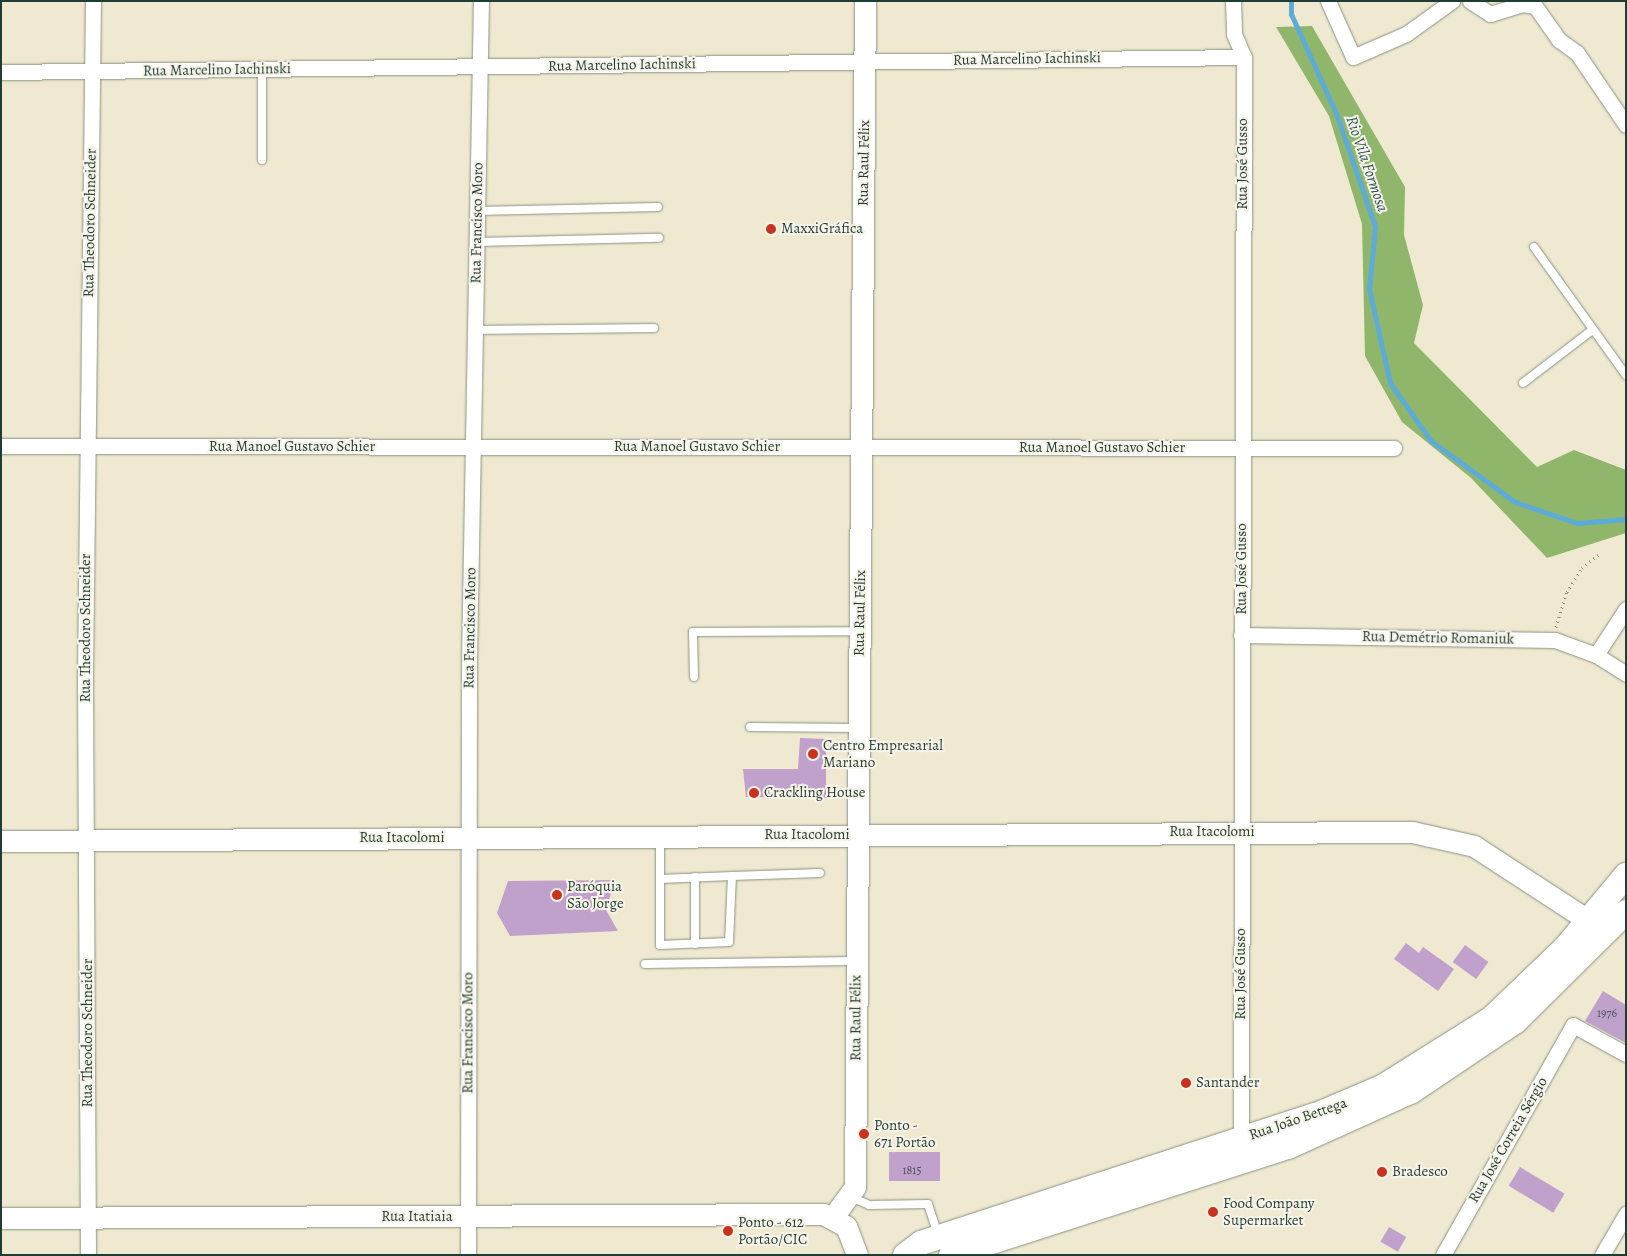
<!DOCTYPE html>
<html>
<head>
<meta charset="utf-8">
<style>
  body { margin:0 }
  #map { position:relative; width:1627px; height:1256px; overflow:hidden; background:#efe9d1; font-family:Alegreya,serif }
  div>[style] { position:absolute }
  [style*='--x'] { left:calc(var(--x)*1px); top:calc(var(--y)*1px); width:calc(var(--w)*1px); rotate:calc(var(--a)*1deg) }
  .forest>* { inset:0; background:#90b66c }
  .stream>* { height:5px; margin:-2.5px; padding:0 2.5px; transform-origin:2.5px; border-radius:2.5px; background:#5dabd7 }
  .building>* { inset:0; background:#c0a1cb; transform-origin:0 0 }
  .path>* { height:3px; margin-top:-1.5px; transform-origin:0; background:repeating-linear-gradient(90deg,#879382 0 1px,transparent 0 5px) }
  .roads { filter:drop-shadow(0 0 1px #879382) drop-shadow(0 0 1px #879382) }
  .lane>* { height:8px; margin:-4px; padding:0 4px; transform-origin:4px; border-radius:4px; background:#fff }
  .street>* { height:15px; margin:-7.5px; padding:0 7.5px; transform-origin:7.5px; border-radius:7.5px; background:#fff }
  .secondary>* { height:21px; margin:-10.5px; padding:0 10.5px; transform-origin:10.5px; border-radius:10.5px; background:#fff }
  .primary>* { height:24px; margin:-12px; padding:0 12px; transform-origin:12px; border-radius:12px; background:#fff }
  .dots>* { width:14px; height:14px; translate:-50% -50%; box-sizing:border-box; border:2px solid #f7f3e8; border-radius:50% }
  span { translate:-50% -50%; white-space:nowrap; text-align:center; line-height:1.15; -webkit-text-stroke:4px #f7f3e8; paint-order:stroke }
  .number-label { font-size:12px; color:#47565a }
  .number-label span { -webkit-text-stroke-width:0 }
  .street-label { font-size:15px; color:#1f3d34 }
  .poi-label { font-size:15px; color:#1f3d34 }
  .left { translate:0 -50%; text-align:left }
  .water-label { font-size:16px; color:#2e585d; font-style:italic }
  .frame { position:absolute; inset:0; border:2px solid #1f3d34; pointer-events:none }
</style>
</head>
<body>
<div id="map">
  <div class="forest">
    <i style="clip-path:polygon(1312px 26px,1405px 187px,1404px 235px,1423px 305px,1414px 343px,1537px 467px,1574px 450px,1626px 470px,1626px 533px,1547px 558px,1471px 478px,1402px 422px,1365px 356px,1362px 224px,1329px 116px,1276px 27px)"></i>
  </div>
  <div class="stream">
    <i style="--x:1291;--y:1;--w:13;--a:90"></i>
    <i style="--x:1291;--y:14;--w:109;--a:65.6"></i>
    <i style="--x:1336;--y:113;--w:120;--a:71"></i>
    <i style="--x:1375;--y:226;--w:63;--a:95.4"></i>
    <i style="--x:1369;--y:289;--w:96;--a:77.4"></i>
    <i style="--x:1390;--y:383;--w:71;--a:54.7"></i>
    <i style="--x:1431;--y:441;--w:104;--a:36"></i>
    <i style="--x:1515;--y:502;--w:65;--a:18.7"></i>
    <i style="--x:1577;--y:523;--w:49;--a:-4.7"></i>
  </div>
  <div class="building">
    <i style="clip-path:polygon(800px 738px,826px 739px,826px 798px,746px 797px,743px 769px,798px 769px)"></i>
    <i style="clip-path:polygon(615px 880px,606px 910px,618px 931px,510px 936px,497px 913px,508px 881px)"></i>
    <i style="clip-path:polygon(1406px 943px,1419px 953px,1423px 947px,1454px 969px,1438px 991px,1394px 959px)"></i>
    <i style="left:1465px;top:945px;width:29px;height:21px;rotate:36deg"></i>
    <i style="clip-path:polygon(1603px 991px,1626px 1005px,1626px 1043px,1585px 1021px)"></i>
    <i style="left:889px;top:1152px;width:51px;height:29px"></i>
    <i style="left:1520px;top:1167px;width:52px;height:22px;rotate:31deg"></i>
    <i style="left:1389px;top:1227px;width:20px;height:17px;rotate:30deg"></i>
  </div>
  <div class="path">
    <i style="--x:1556;--y:627;--w:37;--a:-73"></i>
    <i style="--x:1567;--y:592;--w:28;--a:-58"></i>
    <i style="--x:1582;--y:568;--w:21;--a:-39"></i>
  </div>
  <div class="roads">
    <div class="lane">
      <i style="--x:262;--y:160;--w:91;--a:-90"></i>
      <i style="--x:477;--y:211;--w:181;--a:-1.3"></i>
      <i style="--x:477;--y:242;--w:182;--a:-1.3"></i>
      <i style="--x:1534;--y:247;--w:158;--a:54.3"></i>
      <i style="--x:475;--y:330;--w:179;--a:-0.6"></i>
      <i style="--x:1523;--y:383;--w:86;--a:-37.4"></i>
      <i style="--x:694;--y:677;--w:45;--a:-91.3"></i>
      <i style="--x:693;--y:632;--w:165;--a:-0.3"></i>
      <i style="--x:750;--y:727;--w:107;--a:0.5"></i>
      <i style="--x:660;--y:838;--w:107;--a:90"></i>
      <i style="--x:660;--y:945;--w:69;--a:-2.5"></i>
      <i style="--x:729;--y:942;--w:66;--a:-87.4"></i>
      <i style="--x:732;--y:876;--w:72;--a:177.6"></i>
      <i style="--x:732;--y:876;--w:88;--a:-2"></i>
      <i style="--x:695;--y:877;--w:67;--a:90"></i>
      <i style="--x:645;--y:964;--w:209;--a:-0.8"></i>
      <i style="--x:855;--y:1191;--w:9;--a:72"></i>
      <i style="--x:858;--y:1200;--w:12;--a:24"></i>
      <i style="--x:869;--y:1205;--w:59;--a:-1"></i>
      <i style="--x:928;--y:1204;--w:33;--a:72"></i>
    </div>
    <div class="street">
      <i style="--x:1233;--y:1;--w:33;--a:88"></i>
      <i style="--x:1234;--y:34;--w:25;--a:67"></i>
      <i style="--x:1244;--y:57;--w:1082;--a:90.16"></i>
      <i style="--x:1328;--y:1;--w:61;--a:65.9"></i>
      <i style="--x:1353;--y:57;--w:58;--a:-23.5"></i>
      <i style="--x:1406;--y:34;--w:57;--a:-35.7"></i>
      <i style="--x:1470;--y:1;--w:24;--a:33"></i>
      <i style="--x:1490;--y:14;--w:34;--a:-17"></i>
      <i style="--x:1522;--y:4;--w:13;--a:9"></i>
      <i style="--x:1535;--y:6;--w:42;--a:54.8"></i>
      <i style="--x:1559;--y:40;--w:22;--a:36"></i>
      <i style="--x:1577;--y:53;--w:87;--a:55.8"></i>
      <i style="--x:1;--y:72;--w:1243;--a:-0.69"></i>
      <i style="--x:1;--y:446;--w:1393;--a:0.08"></i>
      <i style="--x:1241;--y:635;--w:314;--a:0.9"></i>
      <i style="--x:1555;--y:640;--w:44;--a:20.1"></i>
      <i style="--x:1596;--y:655;--w:36;--a:32"></i>
      <i style="--x:1596;--y:655;--w:55;--a:-56.9"></i>
      <i style="--x:88;--y:1255;--w:582;--a:-90.3"></i>
      <i style="--x:85;--y:673;--w:672;--a:-89.32"></i>
      <i style="--x:468;--y:1255;--w:595;--a:-89.9"></i>
      <i style="--x:469;--y:660;--w:659;--a:-88.96"></i>
      <i style="--x:1443;--y:1255;--w:264;--a:-60.5"></i>
      <i style="--x:1573;--y:1025;--w:60;--a:28.7"></i>
      <i style="--x:1602;--y:1255;--w:48;--a:-59.7"></i>
    </div>
    <div class="secondary">
      <i style="--x:1;--y:841;--w:1411;--a:-0.37"></i>
      <i style="--x:1412;--y:832;--w:64;--a:12.7"></i>
      <i style="--x:1474;--y:846;--w:137;--a:33.1"></i>
      <i style="--x:833;--y:1217;--w:37;--a:-54"></i>
      <i style="--x:855;--y:1187;--w:1186;--a:-89.52"></i>
      <i style="--x:1;--y:1218;--w:822;--a:-0.28"></i>
      <i style="--x:823;--y:1214;--w:26;--a:28"></i>
      <i style="--x:846;--y:1226;--w:31;--a:69"></i>
    </div>
    <div class="primary">
      <i style="--x:905;--y:1255;--w:20;--a:-37"></i>
      <i style="--x:921;--y:1243;--w:415;--a:-18"></i>
      <i style="--x:1316;--y:1115;--w:74;--a:-23.1"></i>
      <i style="--x:1384;--y:1086;--w:128;--a:-32.2"></i>
      <i style="--x:1492;--y:1018;--w:103;--a:-43.8"></i>
      <i style="--x:1566;--y:947;--w:94;--a:-50.2"></i>
      <i style="--x:951;--y:1255;--w:354;--a:-17.8"></i>
      <i style="--x:1288;--y:1147;--w:136;--a:-24.3"></i>
      <i style="--x:1412;--y:1091;--w:125;--a:-33.9"></i>
      <i style="--x:1516;--y:1021;--w:155;--a:-44.7"></i>
    </div>
  </div>
  <div class="dots">
    <i style="left:771px;top:229px;background:#c8321e"></i>
    <i style="left:813px;top:754px;background:#c8321e"></i>
    <i style="left:754px;top:793px;background:#c8321e"></i>
    <i style="left:557px;top:895px;background:#c8321e"></i>
    <i style="left:1186px;top:1083px;background:#c8321e"></i>
    <i style="left:864px;top:1134px;background:#c8321e"></i>
    <i style="left:1382px;top:1172px;background:#c8321e"></i>
    <i style="left:1213px;top:1212px;background:#c8321e"></i>
    <i style="left:728px;top:1231px;background:#c8321e"></i>
  </div>
  <div class="number-label">
    <span style="left:1607px;top:1014px">1976</span>
    <span style="left:912px;top:1171px">1815</span>
  </div>
  <div class="street-label">
    <span style="left:1027px;top:59px;rotate:-1deg">Rua Marcelino Iachinski</span>
    <span style="left:622px;top:65px;rotate:-1deg">Rua Marcelino Iachinski</span>
    <span style="left:217px;top:70px;rotate:-1deg">Rua Marcelino Iachinski</span>
    <span style="left:864px;top:163px;rotate:-89deg">Rua Raul Félix</span>
    <span style="left:1243px;top:164px;rotate:-90deg">Rua José Gusso</span>
    <span style="left:90px;top:223px;rotate:-89deg">Rua Theodoro Schneider</span>
    <span style="left:477px;top:223px;rotate:-89deg">Rua Francisco Moro</span>
    <span style="left:292px;top:447px">Rua Manoel Gustavo Schier</span>
    <span style="left:697px;top:447px">Rua Manoel Gustavo Schier</span>
    <span style="left:1102px;top:448px">Rua Manoel Gustavo Schier</span>
    <span style="left:1242px;top:569px;rotate:-90deg">Rua José Gusso</span>
    <span style="left:860px;top:613px;rotate:-89deg">Rua Raul Félix</span>
    <span style="left:86px;top:628px;rotate:-90deg">Rua Theodoro Schneider</span>
    <span style="left:470px;top:628px;rotate:-89deg">Rua Francisco Moro</span>
    <span style="left:1438px;top:638px;rotate:1deg">Rua Demétrio Romaniuk</span>
    <span style="left:1212px;top:832px">Rua Itacolomi</span>
    <span style="left:807px;top:835px">Rua Itacolomi</span>
    <span style="left:402px;top:838px">Rua Itacolomi</span>
    <span style="left:1241px;top:974px;rotate:-90deg">Rua José Gusso</span>
    <span style="left:856px;top:1018px;rotate:-90deg">Rua Raul Félix</span>
    <span style="left:88px;top:1033px;rotate:-90deg">Rua Theodoro Schneider</span>
    <span style="left:468px;top:1033px;rotate:-90deg">Rua Francisco Moro</span>
    <span style="left:1298px;top:1119px;rotate:-19deg">Rua João Bettega</span>
    <span style="left:1508px;top:1140px;rotate:-60deg">Rua José Correia Sérgio</span>
    <span style="left:417px;top:1217px">Rua Itatiaia</span>
  </div>
  <div class="poi-label">
    <span class="left" style="left:781px;top:229px">MaxxiGráfica</span>
    <span class="left" style="left:823px;top:754px">Centro Empresarial<br>Mariano</span>
    <span class="left" style="left:764px;top:793px">Crackling House</span>
    <span class="left" style="left:567px;top:895px">Paróquia<br>São Jorge</span>
    <span class="left" style="left:1196px;top:1083px">Santander</span>
    <span class="left" style="left:874px;top:1134px">Ponto -<br>671 Portão</span>
    <span class="left" style="left:1392px;top:1172px">Bradesco</span>
    <span class="left" style="left:1223px;top:1212px">Food Company<br>Supermarket</span>
    <span class="left" style="left:738px;top:1231px">Ponto - 612<br>Portão/CIC</span>
  </div>
  <div class="water-label">
    <span style="left:1367px;top:164px;rotate:71deg">Rio Vila Formosa</span>
  </div>
  <div class="frame"></div>
</div>
</body>
</html>
